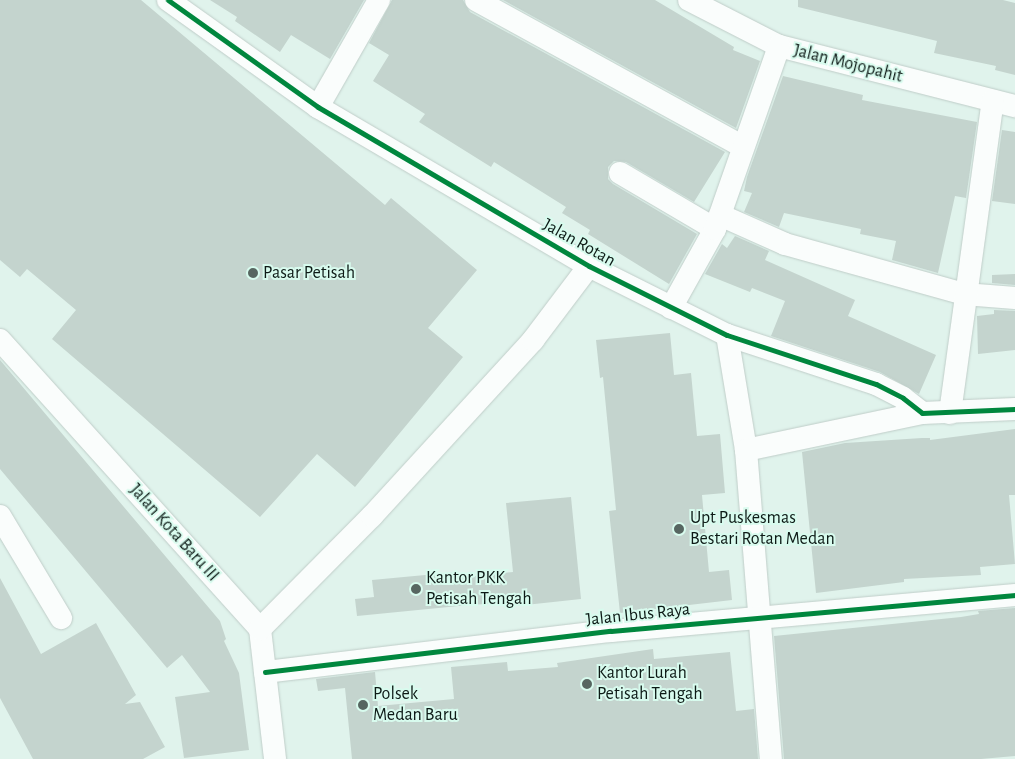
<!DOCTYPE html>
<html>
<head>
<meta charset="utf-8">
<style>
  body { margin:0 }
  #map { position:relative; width:1015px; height:759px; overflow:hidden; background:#e0f3ec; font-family:"Alegreya Sans",sans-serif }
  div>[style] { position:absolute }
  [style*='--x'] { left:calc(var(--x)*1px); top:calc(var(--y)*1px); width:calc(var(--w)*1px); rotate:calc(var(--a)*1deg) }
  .building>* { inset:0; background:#c4d4ce }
  .roads { filter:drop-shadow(0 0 1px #bfcdc8) drop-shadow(0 0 1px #bfcdc8) }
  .minor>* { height:22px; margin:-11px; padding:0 11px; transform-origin:11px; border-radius:11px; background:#fafdfc }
  .cycleway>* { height:5px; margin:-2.5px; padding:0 2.5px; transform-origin:2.5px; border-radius:2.5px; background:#00873e }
  .dots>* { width:14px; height:14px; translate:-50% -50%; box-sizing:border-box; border:2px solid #d8fbee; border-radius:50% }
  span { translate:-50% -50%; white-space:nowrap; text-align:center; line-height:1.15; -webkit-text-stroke:4px #d8fbee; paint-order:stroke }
  .street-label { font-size:18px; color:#0d1a16 }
  .poi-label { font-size:18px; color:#0d1a16 }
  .left { translate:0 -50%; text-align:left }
</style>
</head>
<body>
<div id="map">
  <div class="building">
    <i style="clip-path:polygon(0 0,141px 0,385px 205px,391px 198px,477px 270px,428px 328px,463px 357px,355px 487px,317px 454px,260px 517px,52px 339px,76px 310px,27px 269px,20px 277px,0 260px)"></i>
    <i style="clip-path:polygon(210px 0,364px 0,330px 59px,291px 35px,280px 52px,235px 21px,237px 17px)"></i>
    <i style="clip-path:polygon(392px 0,463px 0,470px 12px,725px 152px,694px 202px,626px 162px,614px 161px,608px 167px,608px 179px,613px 184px,697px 234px,669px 284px,588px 234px,590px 230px,562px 213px,566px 207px,494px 162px,491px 167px,419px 122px,425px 114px,373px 81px,389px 55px,369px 43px)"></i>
    <i style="clip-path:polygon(503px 0,655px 0,734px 47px,733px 50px,760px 61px,736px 128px)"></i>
    <i style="clip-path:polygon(798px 0,1003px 0,1015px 3px,1015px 75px,995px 70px,996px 66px,934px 53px,937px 41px,798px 7px)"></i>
    <i style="clip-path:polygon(783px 76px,863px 95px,862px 100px,977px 122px,966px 198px,955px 196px,938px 273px,892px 260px,896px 241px,860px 234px,861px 229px,784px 213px,779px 227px,744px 212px,752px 193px,744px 191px,747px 177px)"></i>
    <i style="clip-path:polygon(1002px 130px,1015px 132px,1015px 204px,992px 201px)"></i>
    <i style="clip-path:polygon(735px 236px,769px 251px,765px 260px,855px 300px,848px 316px,936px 355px,919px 394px,880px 372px,771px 336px,785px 301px,752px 288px,750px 292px,705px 274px,722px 244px,727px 248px)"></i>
    <i style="clip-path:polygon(1015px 274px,1015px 285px,992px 283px,992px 275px)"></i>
    <i style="clip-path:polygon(994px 310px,1015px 311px,1015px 350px,978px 354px,977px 316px,994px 314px)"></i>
    <i style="clip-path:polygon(670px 333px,674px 375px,691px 373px,697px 436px,720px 434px,725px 493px,702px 495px,709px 572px,729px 570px,732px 600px,620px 613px,609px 511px,616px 510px,603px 377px,600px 378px,596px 340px)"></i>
    <i style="clip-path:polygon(0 360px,220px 621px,226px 639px,224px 641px,239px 673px,249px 750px,184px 758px,175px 697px,210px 692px,182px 655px,167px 668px,0 469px)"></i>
    <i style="clip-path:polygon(1015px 429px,1015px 495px,1009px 495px,1015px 564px,980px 567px,981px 575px,904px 579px,904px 582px,816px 593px,802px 452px,845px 443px,922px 438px,930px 438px,930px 440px)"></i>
    <i style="clip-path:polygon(571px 497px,581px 599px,516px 606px,516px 602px,469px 605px,357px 616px,355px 599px,374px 597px,372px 580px,457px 572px,458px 578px,513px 572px,506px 503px)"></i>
    <i style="clip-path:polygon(0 578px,41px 654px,96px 623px,136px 695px,125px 704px,140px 702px,165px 747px,143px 759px,33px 759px,0 698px)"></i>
    <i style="clip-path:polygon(1015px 608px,1015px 756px,981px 759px,784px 759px,774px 636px,961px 617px,979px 614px,978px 611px)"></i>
    <i style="clip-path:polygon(653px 649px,654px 659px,730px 652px,736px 711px,754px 709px,758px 759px,352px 759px,345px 688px,318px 691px,316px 679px,375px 672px,378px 706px,454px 699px,451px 667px,507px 662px,508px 671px,558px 667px,557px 663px)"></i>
  </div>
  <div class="roads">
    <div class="minor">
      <i style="--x:168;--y:0;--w:184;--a:35.5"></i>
      <i style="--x:318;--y:107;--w:314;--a:30.4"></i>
      <i style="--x:589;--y:266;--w:154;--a:26.6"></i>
      <i style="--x:727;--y:335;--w:157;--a:18.2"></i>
      <i style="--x:876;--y:384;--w:30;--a:27"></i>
      <i style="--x:903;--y:398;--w:24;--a:38"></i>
      <i style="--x:922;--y:413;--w:93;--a:-2.5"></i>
      <i style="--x:476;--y:0;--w:303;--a:28.8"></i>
      <i style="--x:689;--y:0;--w:101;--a:27.1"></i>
      <i style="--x:779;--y:46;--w:244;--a:14.3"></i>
      <i style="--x:318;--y:107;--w:123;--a:-60.3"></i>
      <i style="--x:620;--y:173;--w:110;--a:30.5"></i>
      <i style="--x:720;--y:215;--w:71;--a:24"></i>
      <i style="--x:785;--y:244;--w:186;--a:15.6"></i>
      <i style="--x:964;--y:294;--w:51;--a:4.5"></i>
      <i style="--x:671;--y:308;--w:90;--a:-60.9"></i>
      <i style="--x:715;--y:229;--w:194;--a:-70.7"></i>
      <i style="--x:727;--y:335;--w:117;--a:80.6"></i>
      <i style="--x:746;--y:450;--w:310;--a:85.4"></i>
      <i style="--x:0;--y:340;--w:389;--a:48"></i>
      <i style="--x:260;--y:629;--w:131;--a:83.4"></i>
      <i style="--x:950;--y:413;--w:315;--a:-82.2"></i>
      <i style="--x:746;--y:450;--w:180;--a:-11.9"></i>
      <i style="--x:0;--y:516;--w:119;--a:59.1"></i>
      <i style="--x:260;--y:629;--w:159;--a:-45.3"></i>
      <i style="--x:372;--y:516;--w:239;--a:-47.5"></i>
      <i style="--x:533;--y:340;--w:93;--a:-52.9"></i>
      <i style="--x:265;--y:672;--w:348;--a:-6.8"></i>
      <i style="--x:611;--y:631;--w:406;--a:-5.1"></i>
    </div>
  </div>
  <div class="cycleway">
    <i style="--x:168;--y:0;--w:184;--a:35.5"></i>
    <i style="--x:318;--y:107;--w:314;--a:30.4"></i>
    <i style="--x:589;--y:266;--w:154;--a:26.6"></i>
    <i style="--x:727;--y:335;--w:157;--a:18.2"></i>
    <i style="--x:876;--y:384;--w:30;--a:27"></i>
    <i style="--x:903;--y:398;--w:24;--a:38"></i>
    <i style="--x:922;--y:413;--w:93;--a:-2.5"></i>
    <i style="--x:265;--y:672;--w:348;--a:-6.8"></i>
    <i style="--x:611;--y:631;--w:406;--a:-5.1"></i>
  </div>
  <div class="dots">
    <i style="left:253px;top:273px;background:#576661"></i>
    <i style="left:679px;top:529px;background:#576661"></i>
    <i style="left:416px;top:589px;background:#576661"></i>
    <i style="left:587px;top:684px;background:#576661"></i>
    <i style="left:363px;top:705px;background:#576661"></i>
  </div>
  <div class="street-label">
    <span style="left:848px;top:64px;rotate:14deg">Jalan Mojopahit</span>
    <span style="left:579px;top:243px;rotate:29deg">Jalan Rotan</span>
    <span style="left:174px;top:533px;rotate:48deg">Jalan Kota Baru III</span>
    <span style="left:638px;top:615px;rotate:-6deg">Jalan Ibus Raya</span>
  </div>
  <div class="poi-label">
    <span class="left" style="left:263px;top:273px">Pasar Petisah</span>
    <span class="left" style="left:690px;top:529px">Upt Puskesmas<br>Bestari Rotan Medan</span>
    <span class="left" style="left:426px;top:589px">Kantor PKK<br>Petisah Tengah</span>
    <span class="left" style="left:597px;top:684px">Kantor Lurah<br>Petisah Tengah</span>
    <span class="left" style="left:373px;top:705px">Polsek<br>Medan Baru</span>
  </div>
</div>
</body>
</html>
